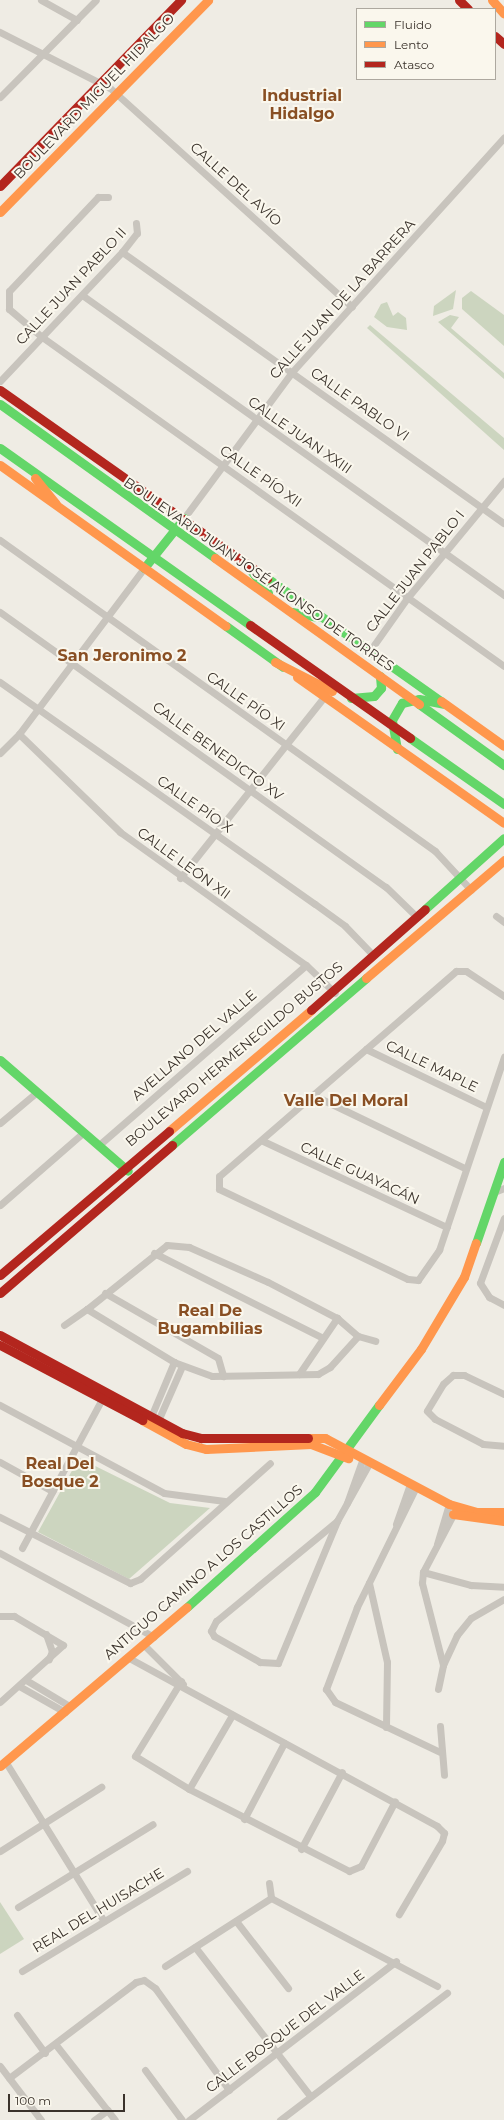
<!DOCTYPE html>
<html>
<head>
<meta charset="utf-8">
<style>
  body { margin:0 }
  #map { position:relative; width:504px; height:2120px; overflow:hidden; background:#efece4; font-family:Montserrat,sans-serif }
  div>[style] { position:absolute }
  [style*='--x'] { left:calc(var(--x)*1px); top:calc(var(--y)*1px); width:calc(var(--w)*1px); rotate:calc(var(--a)*1deg) }
  .green>* { inset:0; background:#ccd5bf }
  .street>* { height:7px; margin:-3.5px; padding:0 3.5px; transform-origin:3.5px; border-radius:3.5px; background:#c8c4bd }
  .fast>* { height:9px; margin:-4.5px; padding:0 4.5px; transform-origin:4.5px; border-radius:4.5px; background:#63d668 }
  .slow>* { height:9px; margin:-4.5px; padding:0 4.5px; transform-origin:4.5px; border-radius:4.5px; background:#ff974d }
  .jam>* { height:9px; margin:-4.5px; padding:0 4.5px; transform-origin:4.5px; border-radius:4.5px; background:#b3261e }
  span { translate:-50% -50%; white-space:nowrap; text-align:center; line-height:1.15; -webkit-text-stroke:4px #faf7ed; paint-order:stroke }
  .street-label { font-size:14px; color:#3a322b }
  .quarter-label { font-size:16px; color:#894f23; font-weight:700 }
  .legend { position:absolute; left:356px; top:8px; width:140px; height:72px; box-sizing:border-box; background:#faf7ed; border:1px solid #ada89f; margin:0; padding:5px 7px; list-style:none; font-size:12px; color:#3a322b }
  .legend li { display:flex; align-items:center; gap:8px; height:20px }
  .legend b { width:20px; border:1px solid #ada89f }
  .scale { position:absolute; left:8px; top:2094px; width:117px; height:18px; box-sizing:border-box; border:2px solid #3a322b; border-top:0; padding-left:5px; font-size:12px; line-height:14px; white-space:nowrap; color:#3a322b; -webkit-text-stroke:3px #faf7ed; paint-order:stroke }
</style>
</head>
<body>
<div id="map">
  <div class="green">
    <i style="clip-path:polygon(456px 290px,453px 309px,433px 316px,434px 306px)"></i>
    <i style="clip-path:polygon(471px 291px,504px 315px,504px 346px,462px 309px,462px 298px)"></i>
    <i style="clip-path:polygon(387px 302px,393px 316px,398px 312px,406px 318px,407px 330px,387px 327px,374px 317px,381px 304px)"></i>
    <i style="clip-path:polygon(450px 315px,459px 317px,451px 328px,504px 373px,504px 379px,438px 322px)"></i>
    <i style="clip-path:polygon(370px 325px,504px 438px,504px 450px,367px 328px)"></i>
    <i style="clip-path:polygon(79px 1458px,170px 1503px,210px 1508px,129px 1579px,38px 1532px)"></i>
    <i style="clip-path:polygon(0 1902px,24px 1939px,0 1954px)"></i>
  </div>
  <div class="street">
    <i style="--x:41;--y:0;--w:41;--a:29.1"></i>
    <i style="--x:0;--y:32;--w:123;--a:27"></i>
    <i style="--x:110;--y:88;--w:326;--a:42.1"></i>
    <i style="--x:0;--y:97;--w:136;--a:-45.3"></i>
    <i style="--x:108;--y:197;--w:10;--a:180"></i>
    <i style="--x:98;--y:197;--w:129;--a:133.4"></i>
    <i style="--x:9;--y:291;--w:18;--a:90"></i>
    <i style="--x:9;--y:309;--w:43;--a:40.3"></i>
    <i style="--x:42;--y:337;--w:567;--a:35.46"></i>
    <i style="--x:122;--y:252;--w:468;--a:35.4"></i>
    <i style="--x:82;--y:295;--w:518;--a:35.41"></i>
    <i style="--x:0;--y:381;--w:178;--a:-46.6"></i>
    <i style="--x:122;--y:252;--w:24;--a:-52"></i>
    <i style="--x:137;--y:233;--w:10;--a:-96"></i>
    <i style="--x:184;--y:518;--w:182;--a:-53.5"></i>
    <i style="--x:292;--y:372;--w:316;--a:-47.9"></i>
    <i style="--x:0;--y:540;--w:535;--a:35.56"></i>
    <i style="--x:435;--y:851;--w:53;--a:47.3"></i>
    <i style="--x:0;--y:612;--w:474;--a:35.5"></i>
    <i style="--x:386;--y:887;--w:43;--a:44.1"></i>
    <i style="--x:369;--y:652;--w:67;--a:-54.7"></i>
    <i style="--x:408;--y:597;--w:151;--a:-50.4"></i>
    <i style="--x:0;--y:682;--w:385;--a:35.2"></i>
    <i style="--x:315;--y:904;--w:37;--a:36"></i>
    <i style="--x:345;--y:926;--w:37;--a:46"></i>
    <i style="--x:19;--y:734;--w:141;--a:44.1"></i>
    <i style="--x:120;--y:832;--w:229;--a:35.6"></i>
    <i style="--x:306;--y:965;--w:40;--a:44"></i>
    <i style="--x:0;--y:753;--w:27;--a:-45"></i>
    <i style="--x:19;--y:734;--w:208;--a:-53"></i>
    <i style="--x:180;--y:878;--w:231;--a:-51.5"></i>
    <i style="--x:496;--y:916;--w:10;--a:37"></i>
    <i style="--x:504;--y:996;--w:45;--a:-146.7"></i>
    <i style="--x:466;--y:971;--w:10;--a:180"></i>
    <i style="--x:456;--y:971;--w:313;--a:139.1"></i>
    <i style="--x:219;--y:1176;--w:13;--a:90"></i>
    <i style="--x:219;--y:1189;--w:209;--a:25.5"></i>
    <i style="--x:408;--y:1279;--w:10;--a:6"></i>
    <i style="--x:418;--y:1280;--w:37;--a:-55"></i>
    <i style="--x:439;--y:1250;--w:204;--a:-71.4"></i>
    <i style="--x:366;--y:1049;--w:133;--a:25.8"></i>
    <i style="--x:313;--y:1095;--w:169;--a:25.7"></i>
    <i style="--x:0;--y:1123;--w:48;--a:-40"></i>
    <i style="--x:263;--y:1141;--w:203;--a:25.1"></i>
    <i style="--x:99;--y:1145;--w:274;--a:-41"></i>
    <i style="--x:494;--y:1192;--w:11;--a:-22"></i>
    <i style="--x:0;--y:1205;--w:111;--a:-41"></i>
    <i style="--x:504;--y:1218;--w:69;--a:110.3"></i>
    <i style="--x:480;--y:1283;--w:17;--a:57"></i>
    <i style="--x:489;--y:1297;--w:17;--a:28"></i>
    <i style="--x:167;--y:1245;--w:22;--a:5"></i>
    <i style="--x:189;--y:1247;--w:86;--a:23.9"></i>
    <i style="--x:268;--y:1282;--w:78;--a:27.6"></i>
    <i style="--x:337;--y:1318;--w:28;--a:41"></i>
    <i style="--x:358;--y:1336;--w:42;--a:132.1"></i>
    <i style="--x:330;--y:1367;--w:14;--a:150"></i>
    <i style="--x:318;--y:1374;--w:106;--a:178.9"></i>
    <i style="--x:212;--y:1376;--w:40;--a:-159.8"></i>
    <i style="--x:174;--y:1362;--w:102;--a:-148.7"></i>
    <i style="--x:87;--y:1309;--w:102;--a:-38.7"></i>
    <i style="--x:154;--y:1253;--w:189;--a:26.7"></i>
    <i style="--x:105;--y:1293;--w:130;--a:29.9"></i>
    <i style="--x:218;--y:1358;--w:19;--a:74"></i>
    <i style="--x:64;--y:1325;--w:28;--a:-35"></i>
    <i style="--x:358;--y:1336;--w:18;--a:16"></i>
    <i style="--x:299;--y:1374;--w:68;--a:-55.8"></i>
    <i style="--x:504;--y:1394;--w:44;--a:-154.6"></i>
    <i style="--x:464;--y:1375;--w:11;--a:180"></i>
    <i style="--x:453;--y:1375;--w:13;--a:138"></i>
    <i style="--x:443;--y:1384;--w:31;--a:121"></i>
    <i style="--x:427;--y:1411;--w:11;--a:45"></i>
    <i style="--x:435;--y:1419;--w:54;--a:27.5"></i>
    <i style="--x:483;--y:1444;--w:21;--a:5"></i>
    <i style="--x:0;--y:1405;--w:186;--a:28.2"></i>
    <i style="--x:164;--y:1493;--w:61;--a:7.6"></i>
    <i style="--x:150;--y:1419;--w:62;--a:-67.2"></i>
    <i style="--x:157;--y:1423;--w:62;--a:-66.3"></i>
    <i style="--x:0;--y:1462;--w:60;--a:29.1"></i>
    <i style="--x:416;--y:1487;--w:134;--a:116.2"></i>
    <i style="--x:357;--y:1607;--w:88;--a:110.7"></i>
    <i style="--x:326;--y:1689;--w:16;--a:55"></i>
    <i style="--x:335;--y:1702;--w:116;--a:25.5"></i>
    <i style="--x:347;--y:1503;--w:48;--a:-70.4"></i>
    <i style="--x:0;--y:1517;--w:146;--a:26.9"></i>
    <i style="--x:130;--y:1583;--w:11;--a:-22"></i>
    <i style="--x:140;--y:1579;--w:174;--a:-41.7"></i>
    <i style="--x:337;--y:1521;--w:157;--a:140.4"></i>
    <i style="--x:216;--y:1621;--w:11;--a:117"></i>
    <i style="--x:211;--y:1631;--w:6;--a:59"></i>
    <i style="--x:214;--y:1636;--w:53;--a:29.5"></i>
    <i style="--x:260;--y:1662;--w:18;--a:3"></i>
    <i style="--x:278;--y:1663;--w:154;--a:-67.4"></i>
    <i style="--x:337;--y:1521;--w:68;--a:-60.8"></i>
    <i style="--x:396;--y:1524;--w:42;--a:-70.7"></i>
    <i style="--x:437;--y:1544;--w:42;--a:-73.3"></i>
    <i style="--x:22;--y:1548;--w:171;--a:-61.8"></i>
    <i style="--x:0;--y:1553;--w:175;--a:28.6"></i>
    <i style="--x:423;--y:1572;--w:50;--a:15.2"></i>
    <i style="--x:471;--y:1585;--w:33;--a:3"></i>
    <i style="--x:369;--y:1583;--w:81;--a:77.2"></i>
    <i style="--x:387;--y:1662;--w:65;--a:90.9"></i>
    <i style="--x:0;--y:1616;--w:14;--a:0"></i>
    <i style="--x:14;--y:1616;--w:57;--a:30.6"></i>
    <i style="--x:63;--y:1645;--w:85;--a:137.9"></i>
    <i style="--x:46;--y:1634;--w:18;--a:71"></i>
    <i style="--x:52;--y:1651;--w:9;--a:111"></i>
    <i style="--x:144;--y:1645;--w:55;--a:45"></i>
    <i style="--x:129;--y:1658;--w:351;--a:28.6"></i>
    <i style="--x:437;--y:1826;--w:10;--a:45"></i>
    <i style="--x:444;--y:1833;--w:8;--a:104"></i>
    <i style="--x:442;--y:1841;--w:85;--a:120.5"></i>
    <i style="--x:443;--y:1665;--w:85;--a:-104.4"></i>
    <i style="--x:422;--y:1583;--w:11;--a:-85"></i>
    <i style="--x:423;--y:1572;--w:69;--a:-62.3"></i>
    <i style="--x:26;--y:1680;--w:52;--a:31"></i>
    <i style="--x:181;--y:1681;--w:88;--a:121.5"></i>
    <i style="--x:135;--y:1756;--w:63;--a:31.4"></i>
    <i style="--x:189;--y:1789;--w:180;--a:27.1"></i>
    <i style="--x:349;--y:1871;--w:13;--a:-23"></i>
    <i style="--x:361;--y:1866;--w:73;--a:-62.4"></i>
    <i style="--x:19;--y:1686;--w:53;--a:29.5"></i>
    <i style="--x:438;--y:1689;--w:25;--a:-78"></i>
    <i style="--x:443;--y:1665;--w:33;--a:-65"></i>
    <i style="--x:457;--y:1635;--w:22;--a:-51"></i>
    <i style="--x:471;--y:1618;--w:38;--a:-30"></i>
    <i style="--x:440;--y:1726;--w:49;--a:85.3"></i>
    <i style="--x:5;--y:1761;--w:188;--a:58.3"></i>
    <i style="--x:189;--y:1789;--w:86;--a:-59.8"></i>
    <i style="--x:244;--y:1819;--w:86;--a:-62.2"></i>
    <i style="--x:301;--y:1849;--w:87;--a:-62"></i>
    <i style="--x:0;--y:1851;--w:120;--a:-32.4"></i>
    <i style="--x:269;--y:1883;--w:15;--a:82"></i>
    <i style="--x:271;--y:1898;--w:188;--a:27.9"></i>
    <i style="--x:18;--y:1907;--w:158;--a:-31.6"></i>
    <i style="--x:236;--y:1921;--w:85;--a:52.2"></i>
    <i style="--x:195;--y:1947;--w:188;--a:52.3"></i>
    <i style="--x:165;--y:1966;--w:126;--a:-32.7"></i>
    <i style="--x:22;--y:1971;--w:193;--a:-31.2"></i>
    <i style="--x:17;--y:2015;--w:47;--a:53.6"></i>
    <i style="--x:56;--y:2045;--w:95;--a:51.8"></i>
    <i style="--x:0;--y:2066;--w:68;--a:52.8"></i>
    <i style="--x:145;--y:2070;--w:62;--a:53.5"></i>
    <i style="--x:9;--y:2078;--w:159;--a:-37.1"></i>
    <i style="--x:136;--y:1982;--w:8;--a:-14"></i>
    <i style="--x:144;--y:1980;--w:14;--a:36"></i>
    <i style="--x:155;--y:1988;--w:126;--a:54"></i>
    <i style="--x:94;--y:2120;--w:17;--a:-36"></i>
    <i style="--x:189;--y:2120;--w:261;--a:-37.5"></i>
    <i style="--x:280;--y:2120;--w:210;--a:-37.3"></i>
  </div>
  <div class="fast">
    <i style="--x:0;--y:404;--w:264;--a:35.6"></i>
    <i style="--x:0;--y:448;--w:306;--a:35.3"></i>
    <i style="--x:247;--y:565;--w:35;--a:53"></i>
    <i style="--x:144;--y:568;--w:64;--a:-51.3"></i>
    <i style="--x:267;--y:578;--w:213;--a:35.3"></i>
    <i style="--x:292;--y:612;--w:26;--a:11"></i>
    <i style="--x:226;--y:626;--w:70;--a:35.7"></i>
    <i style="--x:351;--y:698;--w:23;--a:-5"></i>
    <i style="--x:374;--y:696;--w:11;--a:-49"></i>
    <i style="--x:381;--y:688;--w:12;--a:-95"></i>
    <i style="--x:419;--y:704;--w:105;--a:35.7"></i>
    <i style="--x:410;--y:738;--w:115;--a:35.1"></i>
    <i style="--x:397;--y:749;--w:29;--a:-100"></i>
    <i style="--x:392;--y:720;--w:20;--a:-60"></i>
    <i style="--x:402;--y:703;--w:17;--a:-13"></i>
    <i style="--x:419;--y:699;--w:25;--a:11"></i>
    <i style="--x:425;--y:909;--w:106;--a:-41.9"></i>
    <i style="--x:0;--y:1060;--w:169;--a:40.9"></i>
    <i style="--x:172;--y:1145;--w:256;--a:-40.7"></i>
    <i style="--x:476;--y:1243;--w:86;--a:-70.9"></i>
    <i style="--x:187;--y:1607;--w:172;--a:-41.9"></i>
    <i style="--x:315;--y:1492;--w:108;--a:-53.7"></i>
  </div>
  <div class="slow">
    <i style="--x:492;--y:0;--w:18;--a:49"></i>
    <i style="--x:0;--y:212;--w:297;--a:-45.5"></i>
    <i style="--x:0;--y:465;--w:277;--a:35.5"></i>
    <i style="--x:35;--y:478;--w:33;--a:51"></i>
    <i style="--x:215;--y:558;--w:251;--a:35.6"></i>
    <i style="--x:275;--y:662;--w:64;--a:27"></i>
    <i style="--x:297;--y:677;--w:253;--a:35.2"></i>
    <i style="--x:441;--y:701;--w:77;--a:35.5"></i>
    <i style="--x:366;--y:978;--w:182;--a:-40.5"></i>
    <i style="--x:169;--y:1131;--w:187;--a:-40.4"></i>
    <i style="--x:379;--y:1405;--w:70;--a:-53.1"></i>
    <i style="--x:421;--y:1349;--w:84;--a:-59.2"></i>
    <i style="--x:464;--y:1277;--w:36;--a:-71"></i>
    <i style="--x:142;--y:1420;--w:50;--a:28.6"></i>
    <i style="--x:186;--y:1444;--w:21;--a:14"></i>
    <i style="--x:206;--y:1449;--w:105;--a:-2.7"></i>
    <i style="--x:311;--y:1444;--w:40;--a:21"></i>
    <i style="--x:308;--y:1438;--w:17;--a:0"></i>
    <i style="--x:325;--y:1438;--w:140;--a:28"></i>
    <i style="--x:449;--y:1504;--w:29;--a:16"></i>
    <i style="--x:477;--y:1512;--w:27;--a:0"></i>
    <i style="--x:453;--y:1514;--w:51;--a:7.8"></i>
    <i style="--x:0;--y:1766;--w:245;--a:-40.4"></i>
  </div>
  <div class="jam">
    <i style="--x:459;--y:0;--w:13;--a:45"></i>
    <i style="--x:495;--y:36;--w:12;--a:42"></i>
    <i style="--x:0;--y:186;--w:260;--a:-45.8"></i>
    <i style="--x:0;--y:390;--w:327;--a:35.2"></i>
    <i style="--x:250;--y:625;--w:196;--a:35.2"></i>
    <i style="--x:311;--y:1010;--w:152;--a:-41.5"></i>
    <i style="--x:0;--y:1275;--w:222;--a:-40.4"></i>
    <i style="--x:0;--y:1293;--w:227;--a:-40.7"></i>
    <i style="--x:0;--y:1335;--w:207;--a:28.3"></i>
    <i style="--x:182;--y:1433;--w:20;--a:15"></i>
    <i style="--x:201;--y:1438;--w:107;--a:0"></i>
    <i style="--x:0;--y:1345;--w:161;--a:27.8"></i>
  </div>
  <div class="street-label">
    <span style="left:94px;top:96px;rotate:-46deg">BOULEVARD MIGUEL HIDALGO</span>
    <span style="left:236px;top:184px;rotate:42deg">CALLE DEL AVÍO</span>
    <span style="left:71px;top:286px;rotate:-47deg">CALLE JUAN PABLO II</span>
    <span style="left:342px;top:299px;rotate:-48deg">CALLE JUAN DE LA BARRERA</span>
    <span style="left:360px;top:404px;rotate:35deg">CALLE PABLO VI</span>
    <span style="left:300px;top:435px;rotate:35deg">CALLE JUAN XXIII</span>
    <span style="left:261px;top:476px;rotate:35deg">CALLE PÍO XII</span>
    <span style="left:415px;top:571px;rotate:-52deg">CALLE JUAN PABLO I</span>
    <span style="left:259px;top:574px;rotate:35deg">BOULEVARD JUAN JOSÉ ALONSO DE TORRES</span>
    <span style="left:246px;top:701px;rotate:35deg">CALLE PÍO XI</span>
    <span style="left:218px;top:751px;rotate:36deg">CALLE BENEDICTO XV</span>
    <span style="left:195px;top:804px;rotate:35deg">CALLE PÍO X</span>
    <span style="left:184px;top:863px;rotate:36deg">CALLE LEÓN XII</span>
    <span style="left:194px;top:1045px;rotate:-41deg">AVELLANO DEL VALLE</span>
    <span style="left:234px;top:1054px;rotate:-40deg">BOULEVARD HERMENEGILDO BUSTOS</span>
    <span style="left:432px;top:1066px;rotate:26deg">CALLE MAPLE</span>
    <span style="left:360px;top:1173px;rotate:25deg">CALLE GUAYACÁN</span>
    <span style="left:203px;top:1572px;rotate:-41deg">ANTIGUO CAMINO A LOS CASTILLOS</span>
    <span style="left:98px;top:1910px;rotate:-31deg">REAL DEL HUISACHE</span>
    <span style="left:285px;top:2031px;rotate:-37deg">CALLE BOSQUE DEL VALLE</span>
  </div>
  <div class="quarter-label">
    <span style="left:302px;top:105px">Industrial<br>Hidalgo</span>
    <span style="left:122px;top:656px">San Jeronimo 2</span>
    <span style="left:346px;top:1101px">Valle Del Moral</span>
    <span style="left:210px;top:1320px">Real De<br>Bugambilias</span>
    <span style="left:60px;top:1473px">Real Del<br>Bosque 2</span>
  </div>
  <ul class="legend">
  <li><b style="height:5px;background:#63d668"></b>Fluido</li>
  <li><b style="height:5px;background:#ff974d"></b>Lento</li>
  <li><b style="height:5px;background:#b3261e"></b>Atasco</li>
  </ul>
  <div class="scale">100 m</div>
</div>
</body>
</html>
